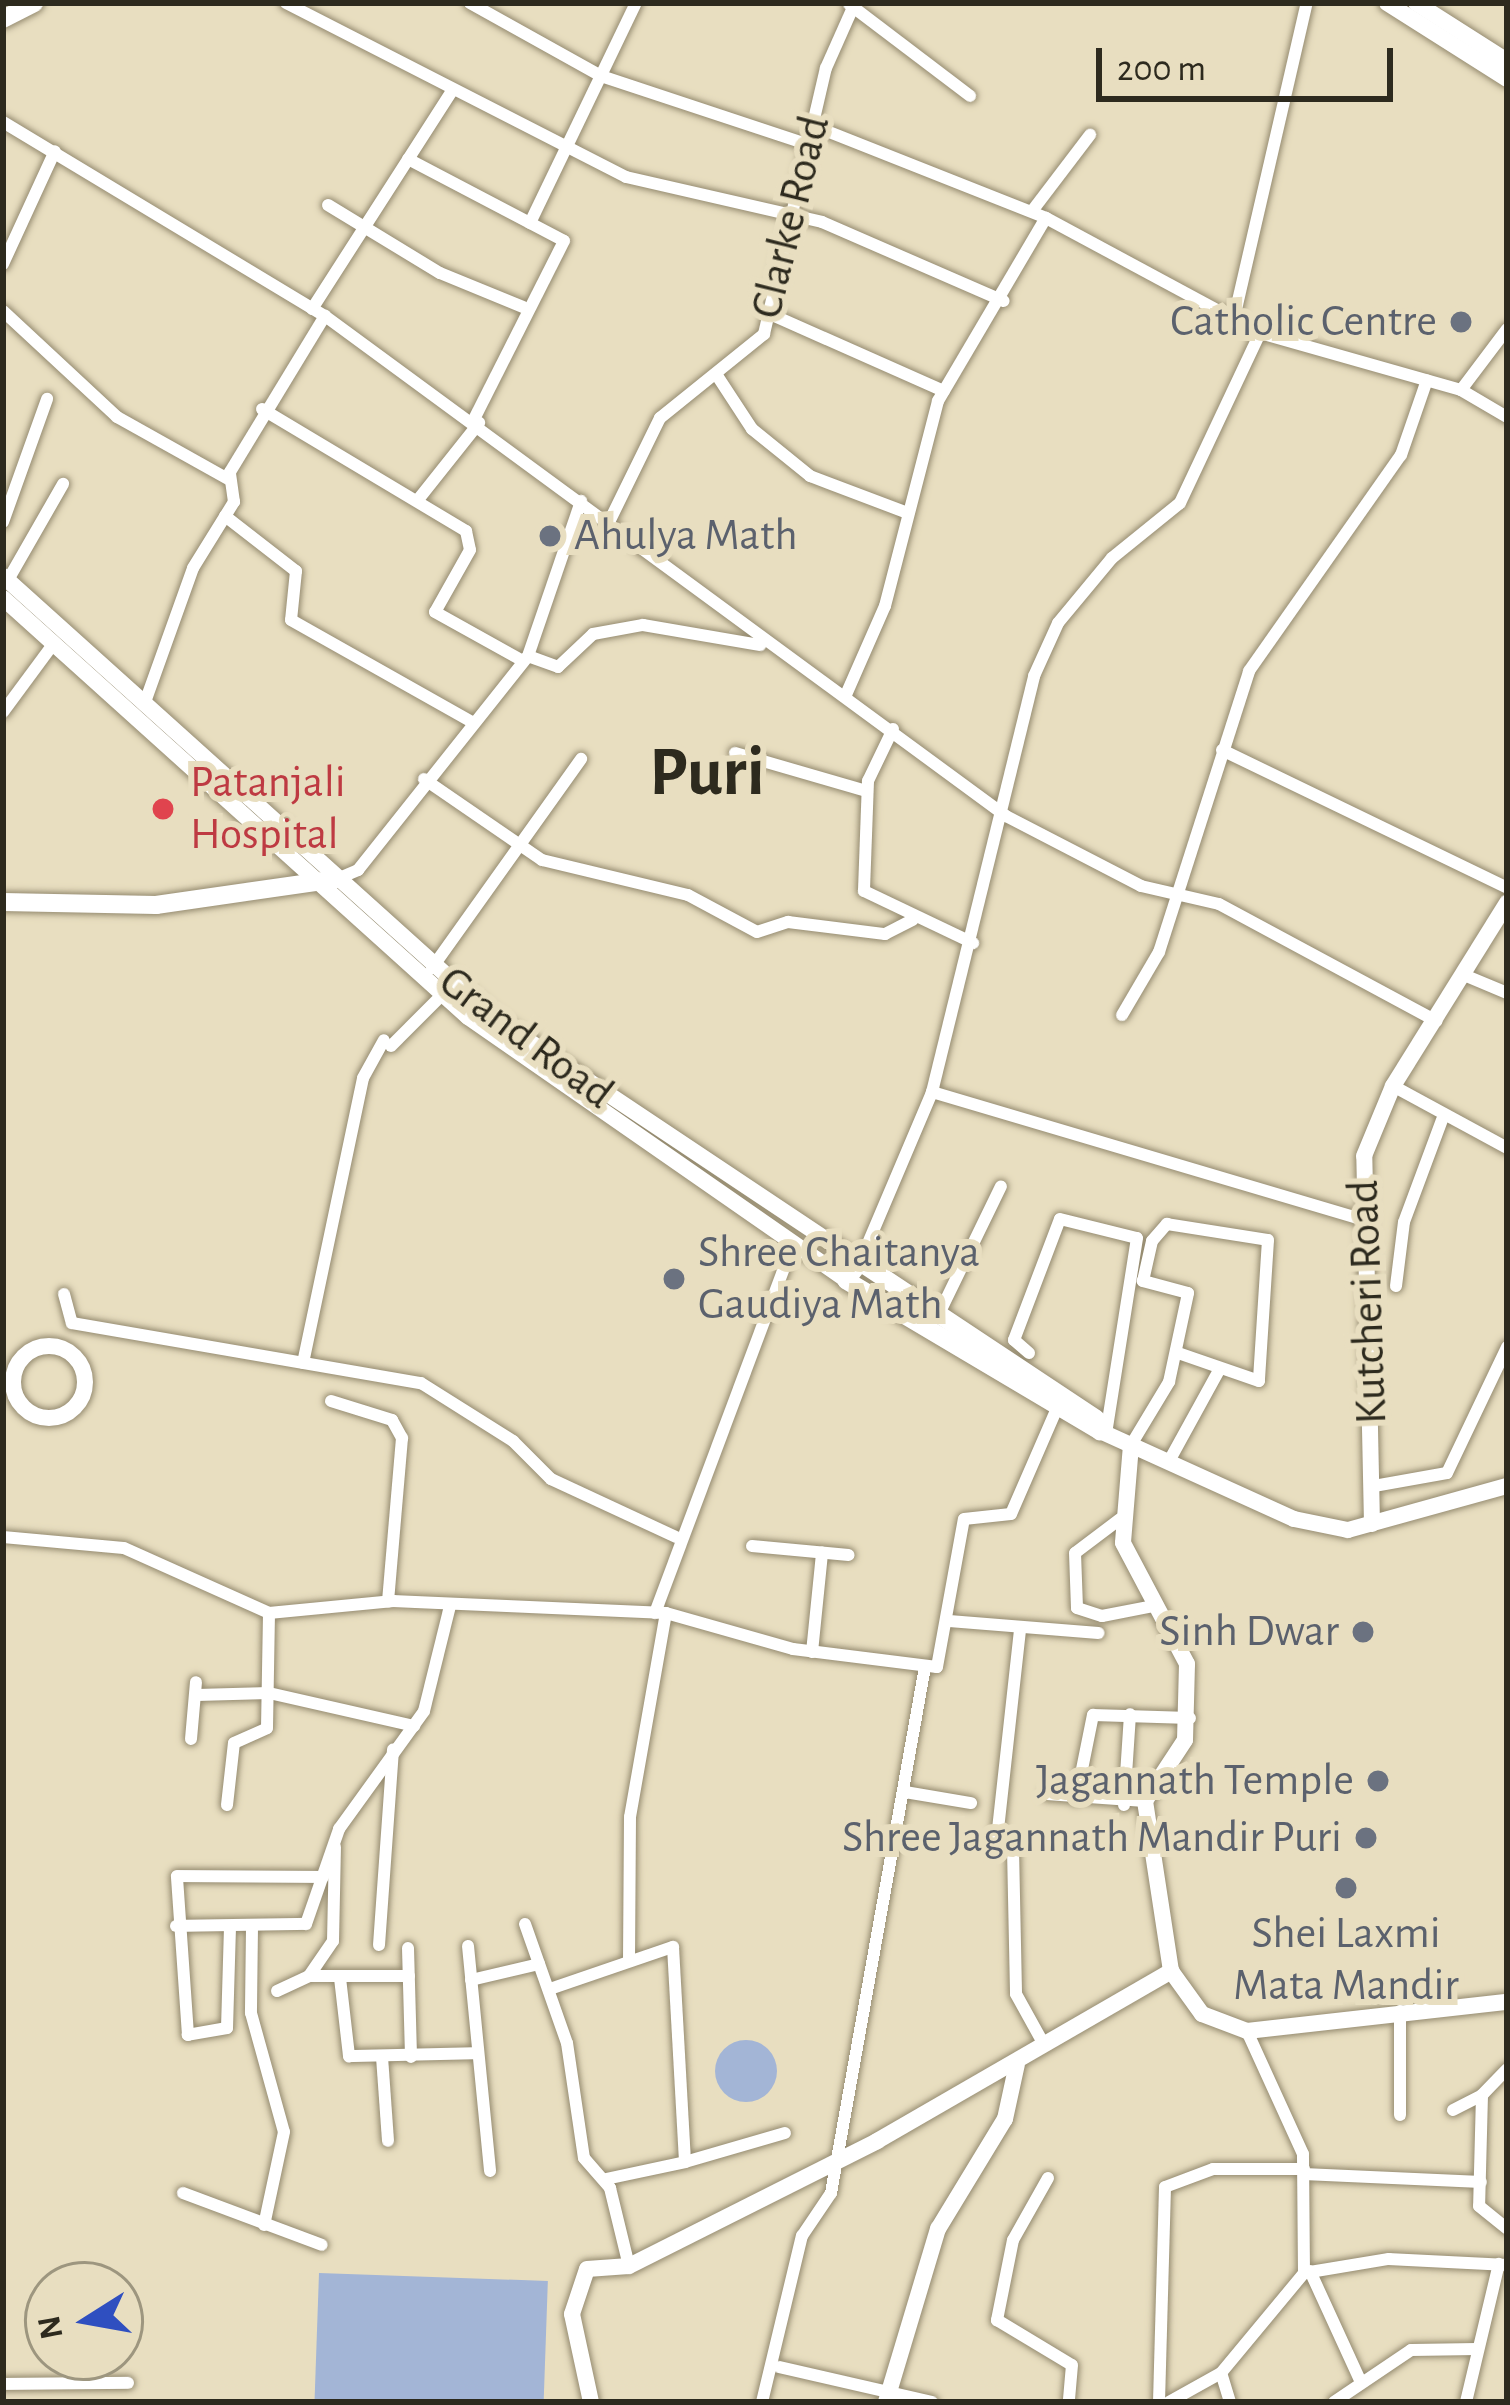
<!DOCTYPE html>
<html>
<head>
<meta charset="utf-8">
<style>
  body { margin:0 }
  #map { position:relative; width:1510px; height:2405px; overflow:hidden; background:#e8dec0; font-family:"Alegreya Sans",sans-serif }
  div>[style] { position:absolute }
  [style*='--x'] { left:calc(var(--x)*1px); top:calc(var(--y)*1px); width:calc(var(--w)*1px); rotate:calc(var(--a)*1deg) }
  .water>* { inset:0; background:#a3b5d6; transform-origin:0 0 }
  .round { border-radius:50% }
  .roads { filter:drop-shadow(0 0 3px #958b70) drop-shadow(0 0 3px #958b70) }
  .street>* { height:12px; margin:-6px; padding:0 6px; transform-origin:6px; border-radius:6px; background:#fff }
  .secondary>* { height:16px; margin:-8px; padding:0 8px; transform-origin:8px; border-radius:8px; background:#fff }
  .secondary>.ring { margin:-8px; padding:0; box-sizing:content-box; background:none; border:16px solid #fff; border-radius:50% }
  .primary>* { height:18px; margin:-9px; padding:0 9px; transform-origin:9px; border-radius:9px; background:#fff }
  .dots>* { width:33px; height:33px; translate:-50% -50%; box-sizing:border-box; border:6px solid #e8dec0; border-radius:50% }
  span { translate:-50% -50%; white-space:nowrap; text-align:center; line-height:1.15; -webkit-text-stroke:12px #e8dec0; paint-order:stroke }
  .street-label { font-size:45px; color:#2d2a1e }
  .worship-label { font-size:45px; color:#5b616d }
  .right { translate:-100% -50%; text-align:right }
  .left { translate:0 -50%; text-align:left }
  .health-label { font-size:45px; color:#be3a42 }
  .town-label { font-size:69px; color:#2d2a1e; font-weight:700 }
  .frame { position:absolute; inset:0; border:6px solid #2d2a1e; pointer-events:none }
  .north { position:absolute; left:24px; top:2261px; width:120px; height:120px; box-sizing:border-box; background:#e8dec0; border:3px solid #9d967f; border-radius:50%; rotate:259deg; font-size:33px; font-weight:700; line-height:48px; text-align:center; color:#2d2a1e }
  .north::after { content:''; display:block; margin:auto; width:42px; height:54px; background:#2f4fc0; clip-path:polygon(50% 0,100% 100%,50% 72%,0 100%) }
  .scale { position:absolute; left:1096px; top:48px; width:297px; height:54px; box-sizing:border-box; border:6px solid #2d2a1e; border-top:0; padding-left:15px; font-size:36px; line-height:42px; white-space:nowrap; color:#2d2a1e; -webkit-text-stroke:9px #e8dec0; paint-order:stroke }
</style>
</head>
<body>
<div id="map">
  <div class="water">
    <i class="round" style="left:715px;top:2040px;width:62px;height:62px"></i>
    <i style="left:319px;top:2273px;width:229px;height:129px;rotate:2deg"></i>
  </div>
  <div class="roads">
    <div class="street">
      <i style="--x:286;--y:3;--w:382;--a:27.1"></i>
      <i style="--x:626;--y:177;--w:201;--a:12.9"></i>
      <i style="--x:822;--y:222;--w:198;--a:23.5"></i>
      <i style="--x:470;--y:3;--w:150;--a:29.1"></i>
      <i style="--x:601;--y:76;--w:220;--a:18.3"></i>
      <i style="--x:849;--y:4;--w:152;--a:37.2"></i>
      <i style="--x:3;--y:122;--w:376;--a:31.1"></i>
      <i style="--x:325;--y:316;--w:845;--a:36.29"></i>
      <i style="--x:1006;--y:816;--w:152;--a:27.4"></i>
      <i style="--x:1141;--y:886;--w:80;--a:13"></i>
      <i style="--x:1219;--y:904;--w:247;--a:28.3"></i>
      <i style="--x:814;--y:126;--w:250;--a:21.6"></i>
      <i style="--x:1046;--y:218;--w:243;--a:28.3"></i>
      <i style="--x:1260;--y:333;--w:209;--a:15.8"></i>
      <i style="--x:1461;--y:390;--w:53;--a:30.4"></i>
      <i style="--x:408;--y:159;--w:176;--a:27.7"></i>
      <i style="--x:564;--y:241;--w:199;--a:116.8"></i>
      <i style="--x:328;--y:205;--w:131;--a:31.3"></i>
      <i style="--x:440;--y:273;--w:90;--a:22.3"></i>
      <i style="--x:1032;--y:211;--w:96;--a:-52.7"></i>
      <i style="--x:530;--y:223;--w:244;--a:-64.3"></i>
      <i style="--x:3;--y:264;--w:124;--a:-65.3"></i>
      <i style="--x:312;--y:309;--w:259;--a:-57.3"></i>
      <i style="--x:3;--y:311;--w:156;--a:42.9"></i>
      <i style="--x:117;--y:417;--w:127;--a:29.2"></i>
      <i style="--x:770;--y:314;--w:190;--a:23.9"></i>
      <i style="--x:1234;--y:318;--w:323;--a:-77"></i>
      <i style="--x:718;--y:377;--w:62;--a:56.8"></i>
      <i style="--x:752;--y:429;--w:75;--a:39"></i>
      <i style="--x:810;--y:476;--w:102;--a:20.8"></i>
      <i style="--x:1461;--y:390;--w:76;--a:-53"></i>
      <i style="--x:262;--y:409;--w:238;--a:30.9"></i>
      <i style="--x:466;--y:531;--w:19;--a:78"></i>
      <i style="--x:470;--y:550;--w:71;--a:119.4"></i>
      <i style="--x:435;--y:612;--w:101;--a:29.1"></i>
      <i style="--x:417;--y:501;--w:100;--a:-51.5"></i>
      <i style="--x:225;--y:516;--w:90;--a:37.8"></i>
      <i style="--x:296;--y:571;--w:49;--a:95.8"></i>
      <i style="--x:291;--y:620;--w:208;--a:29.4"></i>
      <i style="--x:610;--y:520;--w:114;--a:-63.9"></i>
      <i style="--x:660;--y:418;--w:134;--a:-38.9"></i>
      <i style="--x:764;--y:334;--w:273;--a:-76.9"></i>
      <i style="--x:826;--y:68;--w:71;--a:-66"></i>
      <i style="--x:3;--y:522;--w:131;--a:-70.3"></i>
      <i style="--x:8;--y:580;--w:111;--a:-60.2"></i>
      <i style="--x:528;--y:656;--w:32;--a:20"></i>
      <i style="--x:558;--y:667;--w:48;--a:-43.3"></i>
      <i style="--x:593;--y:634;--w:51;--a:-10.2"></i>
      <i style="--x:643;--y:625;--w:119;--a:9.7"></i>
      <i style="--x:845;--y:697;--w:99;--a:-66.3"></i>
      <i style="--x:885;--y:606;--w:212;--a:-75.5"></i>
      <i style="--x:938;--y:401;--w:212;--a:-59.5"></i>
      <i style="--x:144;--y:705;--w:145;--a:-70.3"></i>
      <i style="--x:193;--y:568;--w:78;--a:-58.2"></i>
      <i style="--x:234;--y:502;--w:30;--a:-98"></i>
      <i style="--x:230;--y:472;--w:183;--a:-58.7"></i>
      <i style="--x:3;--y:712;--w:86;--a:-53.5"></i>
      <i style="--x:893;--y:729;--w:58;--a:115.7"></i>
      <i style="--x:868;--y:781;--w:110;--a:92.1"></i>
      <i style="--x:864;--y:891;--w:121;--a:25.5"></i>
      <i style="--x:1222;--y:750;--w:317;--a:25.8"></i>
      <i style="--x:735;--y:753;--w:137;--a:16.1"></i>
      <i style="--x:424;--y:779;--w:143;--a:34.5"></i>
      <i style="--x:542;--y:860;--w:150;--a:13.5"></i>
      <i style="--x:688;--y:895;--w:78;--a:28.2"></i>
      <i style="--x:757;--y:932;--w:33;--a:-18"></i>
      <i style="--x:788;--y:922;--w:98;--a:7.1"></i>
      <i style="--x:885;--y:934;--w:31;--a:-27"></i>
      <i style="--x:337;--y:879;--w:23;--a:-23"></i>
      <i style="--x:358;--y:870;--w:273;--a:-51.5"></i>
      <i style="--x:528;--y:656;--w:164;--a:-71.1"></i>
      <i style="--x:432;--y:968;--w:257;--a:-54.5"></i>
      <i style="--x:1464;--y:975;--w:47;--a:22.7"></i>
      <i style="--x:1122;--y:1015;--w:73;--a:-59.6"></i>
      <i style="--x:1159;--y:952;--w:295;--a:-72.2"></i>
      <i style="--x:1249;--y:671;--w:264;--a:-54.9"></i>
      <i style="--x:1401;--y:455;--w:79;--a:-70.9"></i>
      <i style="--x:391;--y:1046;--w:72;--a:-45"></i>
      <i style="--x:1393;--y:1086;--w:130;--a:28.5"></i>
      <i style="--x:932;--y:1092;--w:450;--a:16.5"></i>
      <i style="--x:860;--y:1262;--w:185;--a:-67"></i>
      <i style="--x:932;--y:1092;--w:428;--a:-76.2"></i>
      <i style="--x:1034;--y:676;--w:58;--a:-65.6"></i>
      <i style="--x:1058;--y:623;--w:85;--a:-50.3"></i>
      <i style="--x:1112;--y:558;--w:87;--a:-39"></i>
      <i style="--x:1180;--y:503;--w:188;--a:-64.8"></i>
      <i style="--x:1396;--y:1286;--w:64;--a:-82.9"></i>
      <i style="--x:1404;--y:1222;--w:109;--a:-69.6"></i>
      <i style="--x:64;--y:1294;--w:30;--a:75"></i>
      <i style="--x:72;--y:1323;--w:354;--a:9.8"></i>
      <i style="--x:421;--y:1383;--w:109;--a:32.2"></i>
      <i style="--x:513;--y:1441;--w:54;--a:45"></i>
      <i style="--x:551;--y:1479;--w:138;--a:24.9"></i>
      <i style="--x:938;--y:1316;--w:144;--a:-64.1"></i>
      <i style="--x:1029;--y:1353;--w:20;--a:-139"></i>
      <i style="--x:1014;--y:1340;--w:129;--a:-69.2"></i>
      <i style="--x:1060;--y:1219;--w:79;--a:13.9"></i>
      <i style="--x:1137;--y:1238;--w:198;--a:99"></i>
      <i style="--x:303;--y:1363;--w:291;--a:-78.1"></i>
      <i style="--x:363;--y:1078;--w:43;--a:-61.1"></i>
      <i style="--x:331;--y:1401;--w:64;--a:17.3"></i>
      <i style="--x:392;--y:1420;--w:21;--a:61"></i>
      <i style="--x:402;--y:1438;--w:164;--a:94.9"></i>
      <i style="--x:1131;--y:1445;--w:74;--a:-58.9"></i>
      <i style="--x:1169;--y:1382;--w:91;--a:-77.9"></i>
      <i style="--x:1188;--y:1293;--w:47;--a:-165.1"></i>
      <i style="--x:1143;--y:1281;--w:41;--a:-77.3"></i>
      <i style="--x:1152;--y:1241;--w:23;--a:-49"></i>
      <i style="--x:1167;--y:1224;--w:102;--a:9"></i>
      <i style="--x:1268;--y:1240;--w:141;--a:93.7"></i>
      <i style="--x:1259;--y:1381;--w:86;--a:-160.9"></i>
      <i style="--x:1168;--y:1463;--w:104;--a:-61.2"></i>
      <i style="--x:1374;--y:1486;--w:74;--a:-10.1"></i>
      <i style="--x:1447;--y:1473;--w:140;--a:-64.5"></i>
      <i style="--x:1120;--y:1519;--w:56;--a:142.9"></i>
      <i style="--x:1075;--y:1553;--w:55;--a:87.9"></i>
      <i style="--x:1077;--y:1608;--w:26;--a:18"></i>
      <i style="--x:1102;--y:1616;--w:53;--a:-10.9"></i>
      <i style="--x:3;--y:1537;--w:121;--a:5.2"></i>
      <i style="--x:124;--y:1548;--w:159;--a:24.1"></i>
      <i style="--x:269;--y:1613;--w:125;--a:-5.5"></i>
      <i style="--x:393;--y:1601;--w:273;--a:2.5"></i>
      <i style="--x:666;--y:1613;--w:132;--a:15.8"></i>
      <i style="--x:793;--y:1649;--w:145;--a:7.1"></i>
      <i style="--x:937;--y:1667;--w:150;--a:-79.7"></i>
      <i style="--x:964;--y:1519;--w:47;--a:-6.1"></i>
      <i style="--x:1011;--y:1514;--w:110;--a:-66.5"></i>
      <i style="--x:752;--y:1546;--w:97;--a:5.3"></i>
      <i style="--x:655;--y:1613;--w:394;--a:-69.5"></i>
      <i style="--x:949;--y:1621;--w:150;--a:4.6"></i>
      <i style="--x:1020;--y:1630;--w:210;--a:96.3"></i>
      <i style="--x:997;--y:1839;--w:19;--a:32"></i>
      <i style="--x:1013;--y:1849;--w:145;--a:88.8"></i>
      <i style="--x:1016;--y:1994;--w:54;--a:61"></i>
      <i style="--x:812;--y:1652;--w:100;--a:-84.2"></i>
      <i style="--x:197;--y:1695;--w:72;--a:-1.6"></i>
      <i style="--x:269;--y:1693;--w:149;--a:12.8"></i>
      <i style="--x:191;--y:1739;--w:57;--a:-85"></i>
      <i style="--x:905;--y:1792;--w:67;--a:9.5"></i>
      <i style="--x:1047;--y:1794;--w:98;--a:4.1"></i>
      <i style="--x:1076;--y:1799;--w:86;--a:-78.6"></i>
      <i style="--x:1093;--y:1715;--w:97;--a:1.8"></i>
      <i style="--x:227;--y:1805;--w:62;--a:-83.6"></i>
      <i style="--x:234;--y:1743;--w:36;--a:-24"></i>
      <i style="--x:267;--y:1728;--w:115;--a:-89"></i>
      <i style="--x:1124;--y:1805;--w:91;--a:-86.2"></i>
      <i style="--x:525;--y:1924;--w:126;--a:70.6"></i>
      <i style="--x:567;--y:2043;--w:116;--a:81.6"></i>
      <i style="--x:584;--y:2158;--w:40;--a:49"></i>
      <i style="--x:610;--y:2188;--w:80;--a:76.3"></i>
      <i style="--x:176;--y:1926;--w:130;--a:-0.9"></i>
      <i style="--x:306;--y:1924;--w:101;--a:-70.8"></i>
      <i style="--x:339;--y:1829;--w:145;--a:-54.2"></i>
      <i style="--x:424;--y:1711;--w:108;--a:-76.1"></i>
      <i style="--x:230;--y:1927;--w:101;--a:91.7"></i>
      <i style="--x:227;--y:2028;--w:40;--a:170"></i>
      <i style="--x:188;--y:2035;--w:159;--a:-94"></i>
      <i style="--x:177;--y:1876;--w:146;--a:0.4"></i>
      <i style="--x:252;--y:1927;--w:86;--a:90.7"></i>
      <i style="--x:251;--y:2013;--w:123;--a:74.5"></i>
      <i style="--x:284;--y:2132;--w:95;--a:102.1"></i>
      <i style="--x:379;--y:1945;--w:196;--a:-85.9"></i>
      <i style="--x:468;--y:1946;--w:226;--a:84.4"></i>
      <i style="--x:408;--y:1948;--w:109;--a:88.4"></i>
      <i style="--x:629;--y:1960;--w:143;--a:-89.6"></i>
      <i style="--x:630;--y:1817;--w:207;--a:-80"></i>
      <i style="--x:309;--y:1976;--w:100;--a:0"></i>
      <i style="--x:340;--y:1978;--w:79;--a:83.4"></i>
      <i style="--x:349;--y:2056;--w:129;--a:-1.3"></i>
      <i style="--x:471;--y:1980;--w:70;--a:-13.2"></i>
      <i style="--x:550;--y:1989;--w:130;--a:-18.9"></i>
      <i style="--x:673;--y:1947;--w:215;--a:86.8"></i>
      <i style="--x:685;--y:2162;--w:104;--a:-16.2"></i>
      <i style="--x:277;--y:1991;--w:35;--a:-25"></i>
      <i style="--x:309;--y:1976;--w:42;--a:-55.6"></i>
      <i style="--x:333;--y:1941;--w:94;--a:-88.8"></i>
      <i style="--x:382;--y:2057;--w:84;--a:85.9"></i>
      <i style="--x:1482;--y:2095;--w:36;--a:-46"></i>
      <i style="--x:1453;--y:2110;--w:33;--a:-27"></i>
      <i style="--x:1482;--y:2095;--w:111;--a:91.5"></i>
      <i style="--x:1479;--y:2206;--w:36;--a:39"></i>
      <i style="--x:1400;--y:2115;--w:104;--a:-90"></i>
      <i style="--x:1304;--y:2174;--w:177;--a:2.6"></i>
      <i style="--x:1048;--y:2178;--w:71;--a:119.4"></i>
      <i style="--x:1013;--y:2240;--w:82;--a:101.3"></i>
      <i style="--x:997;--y:2320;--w:87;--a:31"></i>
      <i style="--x:1072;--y:2365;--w:37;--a:95"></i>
      <i style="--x:606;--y:2179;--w:81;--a:-12.1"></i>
      <i style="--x:183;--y:2193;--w:148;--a:20.5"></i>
      <i style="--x:1310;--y:2271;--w:118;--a:65.4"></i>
      <i style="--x:1304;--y:2273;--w:86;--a:-9.4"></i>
      <i style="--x:1389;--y:2259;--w:118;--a:2.9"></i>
      <i style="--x:779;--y:2367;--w:157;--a:12.9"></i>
      <i style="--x:3;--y:2384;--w:125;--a:-0.5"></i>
      <i style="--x:762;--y:2402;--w:171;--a:-76.5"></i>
      <i style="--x:802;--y:2236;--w:52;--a:-56"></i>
      <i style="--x:831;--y:2193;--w:534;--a:-79.87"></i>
      <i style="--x:1159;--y:2402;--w:215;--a:-88.4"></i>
      <i style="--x:1165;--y:2187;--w:51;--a:-20.6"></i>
      <i style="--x:1213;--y:2169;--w:91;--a:0"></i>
      <i style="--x:1169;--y:2402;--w:60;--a:-29.1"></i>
      <i style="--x:1230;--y:2402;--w:30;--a:-107"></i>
      <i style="--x:1221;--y:2373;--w:130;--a:-50.3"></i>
      <i style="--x:1304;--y:2273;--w:119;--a:-90.5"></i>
      <i style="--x:1303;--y:2154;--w:135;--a:-114.5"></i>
      <i style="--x:1334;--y:2402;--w:93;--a:-34"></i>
      <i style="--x:1411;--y:2350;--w:66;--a:-0.9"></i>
      <i style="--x:1466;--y:2402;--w:142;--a:-76.6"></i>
    </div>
    <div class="secondary">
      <i style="--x:1387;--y:3;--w:142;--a:32.3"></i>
      <i style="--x:1416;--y:3;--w:108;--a:32.5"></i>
      <i style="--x:3;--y:576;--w:661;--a:41.99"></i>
      <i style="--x:494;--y:1018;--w:440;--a:33.7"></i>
      <i style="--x:3;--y:598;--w:626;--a:42.02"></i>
      <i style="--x:468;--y:1017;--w:460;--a:34.8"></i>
      <i class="ring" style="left:13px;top:1346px;width:56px;height:56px"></i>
      <i style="--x:1100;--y:1431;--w:213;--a:24.4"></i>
      <i style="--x:1294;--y:1519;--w:55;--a:11.5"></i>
      <i style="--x:1348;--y:1530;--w:165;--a:-15.5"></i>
      <i style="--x:1131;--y:1445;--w:98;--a:94.7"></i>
      <i style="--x:1123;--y:1543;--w:137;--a:62.1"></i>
      <i style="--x:1187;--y:1664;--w:76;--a:91.5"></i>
      <i style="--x:1185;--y:1740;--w:73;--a:123.3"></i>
      <i style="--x:1145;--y:1801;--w:172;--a:81.3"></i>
      <i style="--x:1171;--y:1971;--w:53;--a:54.2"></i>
      <i style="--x:1202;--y:2014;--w:48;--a:20.7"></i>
      <i style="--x:1247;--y:2031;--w:262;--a:-6.4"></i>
      <i style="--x:1372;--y:1524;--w:368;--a:-91.2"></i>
      <i style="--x:1364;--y:1156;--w:76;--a:-67.5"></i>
      <i style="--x:1393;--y:1086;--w:216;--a:-58.1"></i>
      <i style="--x:591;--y:2402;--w:90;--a:-102.2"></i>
      <i style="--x:572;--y:2314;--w:47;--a:-71.6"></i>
      <i style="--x:587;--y:2269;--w:42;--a:-4.1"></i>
      <i style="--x:629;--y:2266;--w:278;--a:-26.7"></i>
      <i style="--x:877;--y:2141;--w:340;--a:-30"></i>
      <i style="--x:886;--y:2402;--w:181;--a:-73.3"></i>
      <i style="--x:938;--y:2229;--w:129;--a:-58.7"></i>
      <i style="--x:1005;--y:2119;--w:56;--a:-77.7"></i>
    </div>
    <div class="primary">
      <i style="--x:3;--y:19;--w:35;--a:-27"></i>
      <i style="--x:3;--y:902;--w:153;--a:1.1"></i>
      <i style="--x:156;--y:905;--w:182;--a:-8.2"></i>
      <i style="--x:860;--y:1262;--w:283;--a:33.6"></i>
      <i style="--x:1096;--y:1419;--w:13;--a:72"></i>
      <i style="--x:1100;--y:1431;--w:295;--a:-149.3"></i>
      <i style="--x:846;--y:1280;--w:23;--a:-52"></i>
    </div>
  </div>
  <div class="dots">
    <i style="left:1461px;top:322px;background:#6b7280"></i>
    <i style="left:550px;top:536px;background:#6b7280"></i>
    <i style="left:163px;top:809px;background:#e0444e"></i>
    <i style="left:674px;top:1279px;background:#6b7280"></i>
    <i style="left:1363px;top:1632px;background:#6b7280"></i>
    <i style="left:1378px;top:1781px;background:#6b7280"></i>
    <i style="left:1366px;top:1838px;background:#6b7280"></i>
    <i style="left:1346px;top:1888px;background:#6b7280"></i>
  </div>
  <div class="street-label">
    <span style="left:791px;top:217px;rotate:-76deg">Clarke Road</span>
    <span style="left:526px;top:1038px;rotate:37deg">Grand Road</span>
    <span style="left:1368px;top:1302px;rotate:-92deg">Kutcheri Road</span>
  </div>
  <div class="worship-label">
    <span class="right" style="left:1437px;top:322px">Catholic Centre</span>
    <span class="left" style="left:574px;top:536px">Ahulya Math</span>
    <span class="left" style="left:698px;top:1279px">Shree Chaitanya<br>Gaudiya Math</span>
    <span class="right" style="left:1339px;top:1632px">Sinh Dwar</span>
    <span class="right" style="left:1354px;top:1781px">Jagannath Temple</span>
    <span class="right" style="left:1342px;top:1838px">Shree Jagannath Mandir Puri</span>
    <span style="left:1346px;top:1960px">Shei Laxmi<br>Mata Mandir</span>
  </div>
  <div class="health-label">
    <span class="left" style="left:190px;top:809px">Patanjali<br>Hospital</span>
  </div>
  <div class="town-label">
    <span style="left:707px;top:774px">Puri</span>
  </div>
  <div class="frame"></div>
  <div class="north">N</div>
  <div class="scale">200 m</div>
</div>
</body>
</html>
